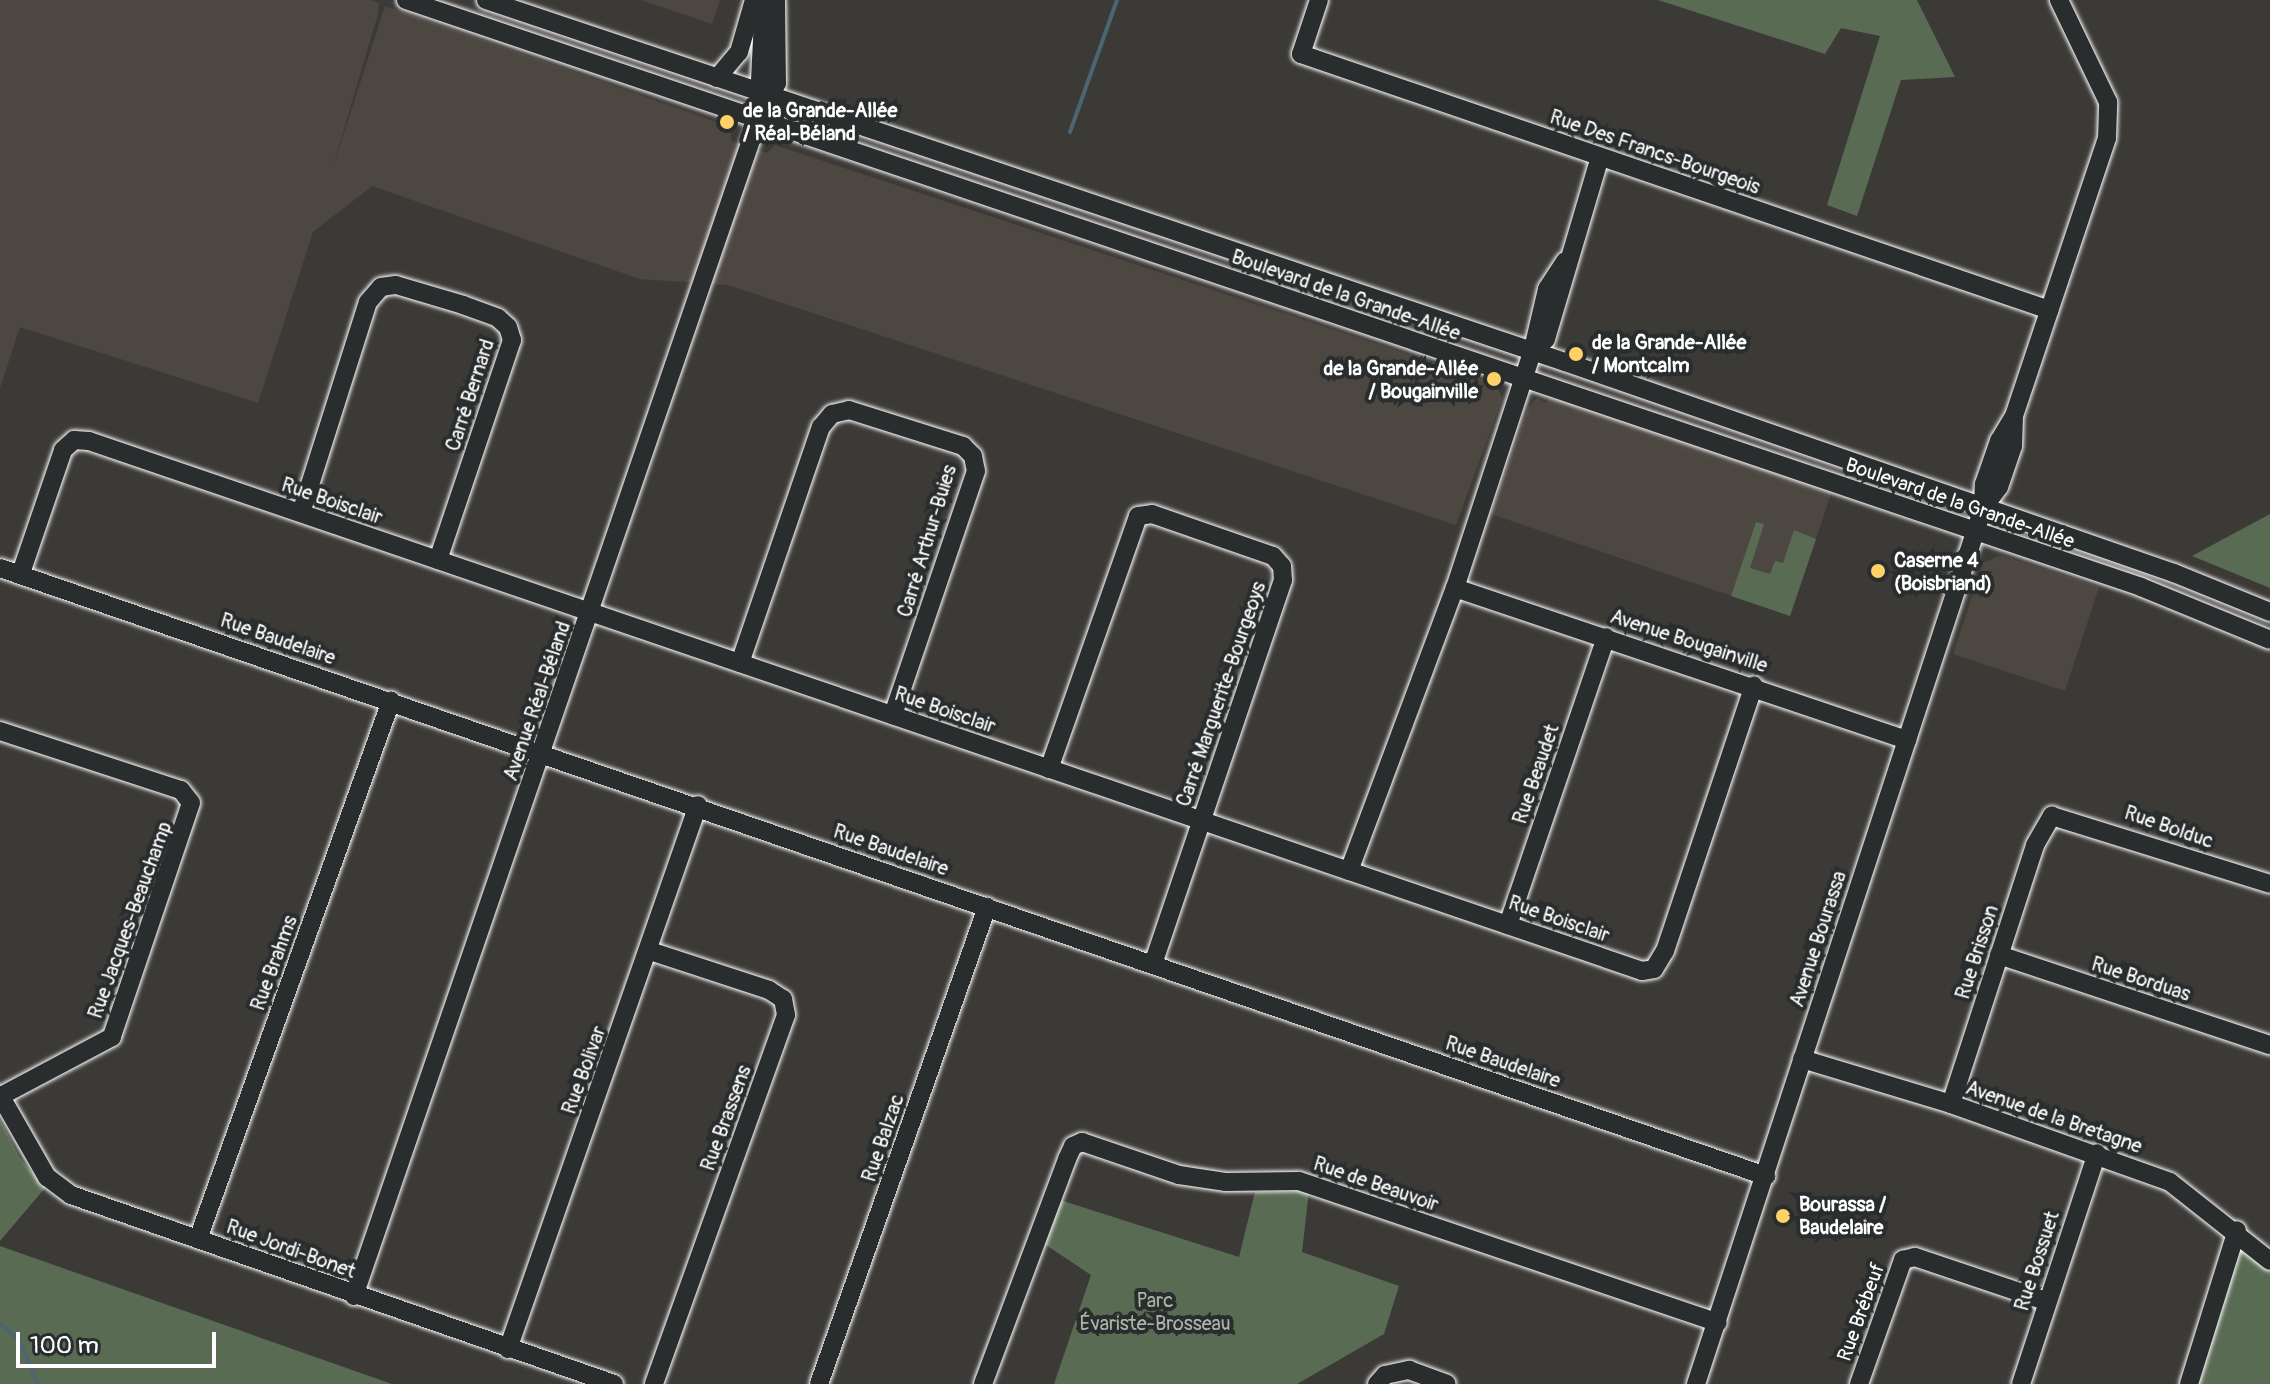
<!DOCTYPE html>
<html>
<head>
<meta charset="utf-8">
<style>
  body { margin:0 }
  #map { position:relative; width:2270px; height:1384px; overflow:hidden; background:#3c3a37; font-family:Pangolin,sans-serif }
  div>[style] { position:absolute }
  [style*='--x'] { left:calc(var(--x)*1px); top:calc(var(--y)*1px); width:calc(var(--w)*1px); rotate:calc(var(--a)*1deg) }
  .built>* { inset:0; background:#4d4742 }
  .green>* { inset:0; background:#5a6b54 }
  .stream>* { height:4px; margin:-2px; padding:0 2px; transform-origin:2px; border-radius:2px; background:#4b6670 }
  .roads { filter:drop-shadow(0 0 2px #fff) drop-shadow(0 0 2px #fff) }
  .minor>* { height:18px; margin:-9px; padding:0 9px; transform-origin:9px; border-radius:9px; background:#2a2d2e }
  .dots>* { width:22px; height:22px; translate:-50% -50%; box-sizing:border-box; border:4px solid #2a2d2e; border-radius:50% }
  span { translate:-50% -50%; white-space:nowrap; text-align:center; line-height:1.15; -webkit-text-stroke:8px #2a2d2e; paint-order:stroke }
  .poi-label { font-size:20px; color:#fff; font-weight:700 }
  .left { translate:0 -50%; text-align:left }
  .right { translate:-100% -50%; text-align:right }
  .street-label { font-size:20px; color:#fff }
  .park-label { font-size:20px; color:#acb5aa }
  .scale { position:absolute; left:16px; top:1332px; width:200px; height:36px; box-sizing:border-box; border:4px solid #fff; border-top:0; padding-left:10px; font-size:24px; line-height:28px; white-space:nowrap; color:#fff; -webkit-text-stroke:6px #2a2d2e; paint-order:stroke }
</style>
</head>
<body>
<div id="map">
  <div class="built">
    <i style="clip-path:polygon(0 0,370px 0,379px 3px,378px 14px,332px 170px,385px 6px,731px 127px,731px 141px,767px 153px,775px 145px,1497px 384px,1502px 399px,1456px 525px,728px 285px,640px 279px,372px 186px,313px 232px,258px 403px,20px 327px,0 388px)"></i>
    <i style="clip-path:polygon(641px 0,720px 0,712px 24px)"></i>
    <i style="clip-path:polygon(1550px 397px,1832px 491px,1790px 616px,1491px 514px,1528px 408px,1537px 398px,1546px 403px)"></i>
    <i style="clip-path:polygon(2000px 555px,2099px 587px,2065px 691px,1953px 654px,1983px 563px)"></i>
  </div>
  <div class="green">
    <i style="clip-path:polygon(1658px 0,1917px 0,1955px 77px,1901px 80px,1857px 216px,1827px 205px,1880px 36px,1841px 28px,1825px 54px)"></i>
    <i style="clip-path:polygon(2270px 514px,2270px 588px,2192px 556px)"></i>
    <i style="clip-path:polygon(1756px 522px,1764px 524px,1750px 568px,1770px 574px,1775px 561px,1783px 563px,1794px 530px,1816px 539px,1790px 616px,1731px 596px)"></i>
    <i style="clip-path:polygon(0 1119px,20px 1158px,45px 1188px,0 1241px)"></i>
    <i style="clip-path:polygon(1309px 1191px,1302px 1252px,1399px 1286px,1384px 1334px,1297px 1384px,1054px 1384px,1091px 1275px,1043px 1243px,1060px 1200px,1239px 1257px,1255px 1192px)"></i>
    <i style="clip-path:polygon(2237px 1230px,2270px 1261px,2270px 1384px,2189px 1384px)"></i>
    <i style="clip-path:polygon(0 1246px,392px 1384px,0 1384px)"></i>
  </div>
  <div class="stream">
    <i style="--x:1070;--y:132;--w:140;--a:-70.4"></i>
    <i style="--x:0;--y:1323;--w:27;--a:42"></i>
    <i style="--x:20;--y:1341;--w:47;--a:67.3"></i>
  </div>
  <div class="roads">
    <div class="minor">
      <i style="--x:406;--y:0;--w:1832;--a:18.69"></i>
      <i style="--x:2141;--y:587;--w:139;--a:22.3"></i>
      <i style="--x:486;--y:0;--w:1138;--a:18.55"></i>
      <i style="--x:1565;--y:362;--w:645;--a:19.11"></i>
      <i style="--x:2174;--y:573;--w:104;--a:22.1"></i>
      <i style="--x:1319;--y:0;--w:57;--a:108.4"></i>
      <i style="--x:1301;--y:54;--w:791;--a:18.89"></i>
      <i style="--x:717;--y:78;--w:34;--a:-50"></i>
      <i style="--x:739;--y:52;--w:54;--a:-73.9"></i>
      <i style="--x:759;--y:101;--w:101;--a:-87.2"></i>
      <i style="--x:1532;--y:353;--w:20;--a:-45"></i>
      <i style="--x:1546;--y:339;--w:190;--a:-73.5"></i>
      <i style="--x:1983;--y:508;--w:26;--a:-53"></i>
      <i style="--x:1999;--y:487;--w:43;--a:-71.1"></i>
      <i style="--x:2013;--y:446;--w:27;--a:-88"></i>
      <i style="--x:301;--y:513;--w:221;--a:-72.4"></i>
      <i style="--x:368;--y:302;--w:20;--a:-49"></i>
      <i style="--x:381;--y:287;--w:15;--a:-8"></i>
      <i style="--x:396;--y:285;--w:70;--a:16.6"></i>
      <i style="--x:463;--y:305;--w:37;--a:20"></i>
      <i style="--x:498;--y:318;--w:13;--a:42"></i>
      <i style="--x:508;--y:327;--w:14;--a:73"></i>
      <i style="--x:512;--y:340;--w:232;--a:108.6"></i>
      <i style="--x:0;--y:568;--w:1868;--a:19"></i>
      <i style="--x:21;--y:573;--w:130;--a:-71.1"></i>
      <i style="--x:63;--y:450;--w:15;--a:-42"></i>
      <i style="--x:74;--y:440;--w:15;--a:4"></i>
      <i style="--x:89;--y:441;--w:1641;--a:18.84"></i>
      <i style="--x:1642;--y:971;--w:12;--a:-9"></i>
      <i style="--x:1654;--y:969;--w:21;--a:-59"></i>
      <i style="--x:1665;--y:951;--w:280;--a:-71.5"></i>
      <i style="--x:1455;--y:588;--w:477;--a:18.6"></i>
      <i style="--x:740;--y:663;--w:250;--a:-71.1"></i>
      <i style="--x:821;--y:427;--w:17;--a:-50"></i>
      <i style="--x:832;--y:414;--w:17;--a:-13"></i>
      <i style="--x:849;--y:410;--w:120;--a:17.5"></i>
      <i style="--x:963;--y:446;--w:14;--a:45"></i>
      <i style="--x:973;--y:456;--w:15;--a:79"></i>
      <i style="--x:976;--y:471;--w:258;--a:108.8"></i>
      <i style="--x:0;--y:731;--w:190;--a:18.1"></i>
      <i style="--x:181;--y:790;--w:16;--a:52"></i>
      <i style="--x:191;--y:803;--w:247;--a:108.7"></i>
      <i style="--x:112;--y:1037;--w:126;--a:152"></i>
      <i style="--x:1049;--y:769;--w:268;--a:-70.6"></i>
      <i style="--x:1138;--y:516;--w:14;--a:-8"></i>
      <i style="--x:1152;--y:514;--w:128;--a:19.1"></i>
      <i style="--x:1273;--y:556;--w:13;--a:48"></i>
      <i style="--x:1282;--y:566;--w:14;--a:86"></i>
      <i style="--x:1283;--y:580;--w:405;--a:108.7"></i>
      <i style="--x:1349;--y:871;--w:302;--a:-69.5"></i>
      <i style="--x:1455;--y:588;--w:247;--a:-71.9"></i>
      <i style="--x:1532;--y:353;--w:66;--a:-76.8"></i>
      <i style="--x:1547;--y:289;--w:33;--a:-57"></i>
      <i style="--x:1508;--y:925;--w:304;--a:-71.2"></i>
      <i style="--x:650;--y:951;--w:125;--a:18.1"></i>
      <i style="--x:769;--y:990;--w:17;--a:33"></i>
      <i style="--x:783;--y:999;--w:16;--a:79"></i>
      <i style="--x:786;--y:1015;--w:392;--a:109.7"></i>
      <i style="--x:1999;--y:955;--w:286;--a:18.4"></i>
      <i style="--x:1802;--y:1059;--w:156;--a:16.8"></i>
      <i style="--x:1951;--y:1104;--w:232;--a:19.6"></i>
      <i style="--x:2170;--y:1182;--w:127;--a:38.3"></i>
      <i style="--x:0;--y:1095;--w:95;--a:60.2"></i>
      <i style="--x:47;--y:1177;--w:30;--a:37"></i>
      <i style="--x:71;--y:1195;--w:575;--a:19.19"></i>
      <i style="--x:1951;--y:1104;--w:272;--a:-72"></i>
      <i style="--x:2035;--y:845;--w:34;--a:-60"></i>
      <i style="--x:2052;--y:816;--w:228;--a:17.3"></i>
      <i style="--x:198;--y:1239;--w:572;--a:-70.27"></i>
      <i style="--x:354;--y:1296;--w:1243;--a:-71.04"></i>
      <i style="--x:758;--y:120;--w:42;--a:-62.8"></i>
      <i style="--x:777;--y:83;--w:83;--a:-90.7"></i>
      <i style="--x:508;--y:1349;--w:576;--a:-70.75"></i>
      <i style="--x:819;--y:1384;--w:506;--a:-70.6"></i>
      <i style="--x:983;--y:1384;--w:240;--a:-69.5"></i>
      <i style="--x:1067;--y:1159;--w:14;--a:-65"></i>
      <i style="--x:1073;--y:1146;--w:10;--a:-24"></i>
      <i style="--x:1082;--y:1142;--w:102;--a:18.8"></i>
      <i style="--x:1179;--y:1175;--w:48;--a:8.5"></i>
      <i style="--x:1226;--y:1182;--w:73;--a:-0.8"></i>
      <i style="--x:1299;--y:1181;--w:442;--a:18.7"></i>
      <i style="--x:1377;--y:1384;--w:12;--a:-48"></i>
      <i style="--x:1385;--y:1375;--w:25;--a:-12"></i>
      <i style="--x:1409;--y:1370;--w:40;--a:20.2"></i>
      <i style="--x:1696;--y:1384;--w:922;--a:-71.86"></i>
      <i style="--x:1983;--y:508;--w:24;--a:-88"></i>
      <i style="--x:1984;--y:484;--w:46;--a:-70.8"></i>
      <i style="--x:1999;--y:441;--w:29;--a:-59"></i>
      <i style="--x:2014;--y:416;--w:293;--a:-71.5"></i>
      <i style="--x:2107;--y:138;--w:36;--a:-88"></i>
      <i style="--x:2108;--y:102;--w:113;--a:-115.7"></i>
      <i style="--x:1859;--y:1384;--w:132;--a:-70.5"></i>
      <i style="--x:1903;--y:1260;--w:12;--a:-14"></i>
      <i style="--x:1915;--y:1257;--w:138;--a:18.6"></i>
      <i style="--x:2021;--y:1384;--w:243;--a:-71.8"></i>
      <i style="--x:2189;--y:1384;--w:161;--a:-72.7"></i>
    </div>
  </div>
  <div class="dots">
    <i style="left:727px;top:122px;background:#ffd166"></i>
    <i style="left:1576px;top:354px;background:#ffd166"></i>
    <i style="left:1494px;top:379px;background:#ffd166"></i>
    <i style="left:1878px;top:571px;background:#ffd166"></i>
    <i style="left:1783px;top:1216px;background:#ffd166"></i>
  </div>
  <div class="poi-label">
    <span class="left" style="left:743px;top:122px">de la Grande-Allée<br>/ Réal-Béland</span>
    <span class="left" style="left:1592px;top:354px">de la Grande-Allée<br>/ Montcalm</span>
    <span class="right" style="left:1478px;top:380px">de la Grande-Allée<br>/ Bougainville</span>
    <span class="left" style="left:1894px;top:572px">Caserne 4<br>(Boisbriand)</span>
    <span class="left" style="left:1799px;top:1216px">Bourassa /<br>Baudelaire</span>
  </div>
  <div class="street-label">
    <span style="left:1655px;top:152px;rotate:19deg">Rue Des Francs-Bourgeois</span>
    <span style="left:1346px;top:295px;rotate:19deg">Boulevard de la Grande-Allée</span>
    <span style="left:470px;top:395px;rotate:-72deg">Carré Bernard</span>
    <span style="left:332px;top:501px;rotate:19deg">Rue Boisclair</span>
    <span style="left:1960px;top:503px;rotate:19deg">Boulevard de la Grande-Allée</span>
    <span style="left:927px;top:541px;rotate:-73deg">Carré Arthur-Buies</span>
    <span style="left:278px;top:639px;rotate:19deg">Rue Baudelaire</span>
    <span style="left:1689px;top:641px;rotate:18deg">Avenue Bougainville</span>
    <span style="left:1221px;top:694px;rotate:-71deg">Carré Marguerite-Bourgeoys</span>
    <span style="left:537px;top:701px;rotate:-71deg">Avenue Réal-Béland</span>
    <span style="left:945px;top:710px;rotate:19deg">Rue Boisclair</span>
    <span style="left:1536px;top:774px;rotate:-71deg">Rue Beaudet</span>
    <span style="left:2169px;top:827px;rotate:19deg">Rue Bolduc</span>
    <span style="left:891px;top:850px;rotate:19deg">Rue Baudelaire</span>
    <span style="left:1559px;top:919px;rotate:19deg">Rue Boisclair</span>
    <span style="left:130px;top:920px;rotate:-70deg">Rue Jacques-Beauchamp</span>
    <span style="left:1818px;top:939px;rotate:-72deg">Avenue Bourassa</span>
    <span style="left:1977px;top:952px;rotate:-72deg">Rue Brisson</span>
    <span style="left:274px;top:963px;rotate:-70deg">Rue Brahms</span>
    <span style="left:2141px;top:979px;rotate:18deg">Rue Borduas</span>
    <span style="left:1503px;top:1062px;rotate:19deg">Rue Baudelaire</span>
    <span style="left:584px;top:1070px;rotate:-70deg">Rue Bolivar</span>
    <span style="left:2054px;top:1117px;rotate:19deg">Avenue de la Bretagne</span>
    <span style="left:726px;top:1118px;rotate:-70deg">Rue Brassens</span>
    <span style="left:883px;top:1138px;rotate:-71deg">Rue Balzac</span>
    <span style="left:1376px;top:1184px;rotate:19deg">Rue de Beauvoir</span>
    <span style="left:291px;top:1249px;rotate:20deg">Rue Jordi-Bonet</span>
    <span style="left:2037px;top:1261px;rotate:-72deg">Rue Bossuet</span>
    <span style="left:1861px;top:1312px;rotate:-70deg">Rue Brébeuf</span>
  </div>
  <div class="park-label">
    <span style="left:1155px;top:1312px">Parc<br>Évariste-Brosseau</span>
  </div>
  <div class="scale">100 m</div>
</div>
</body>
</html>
